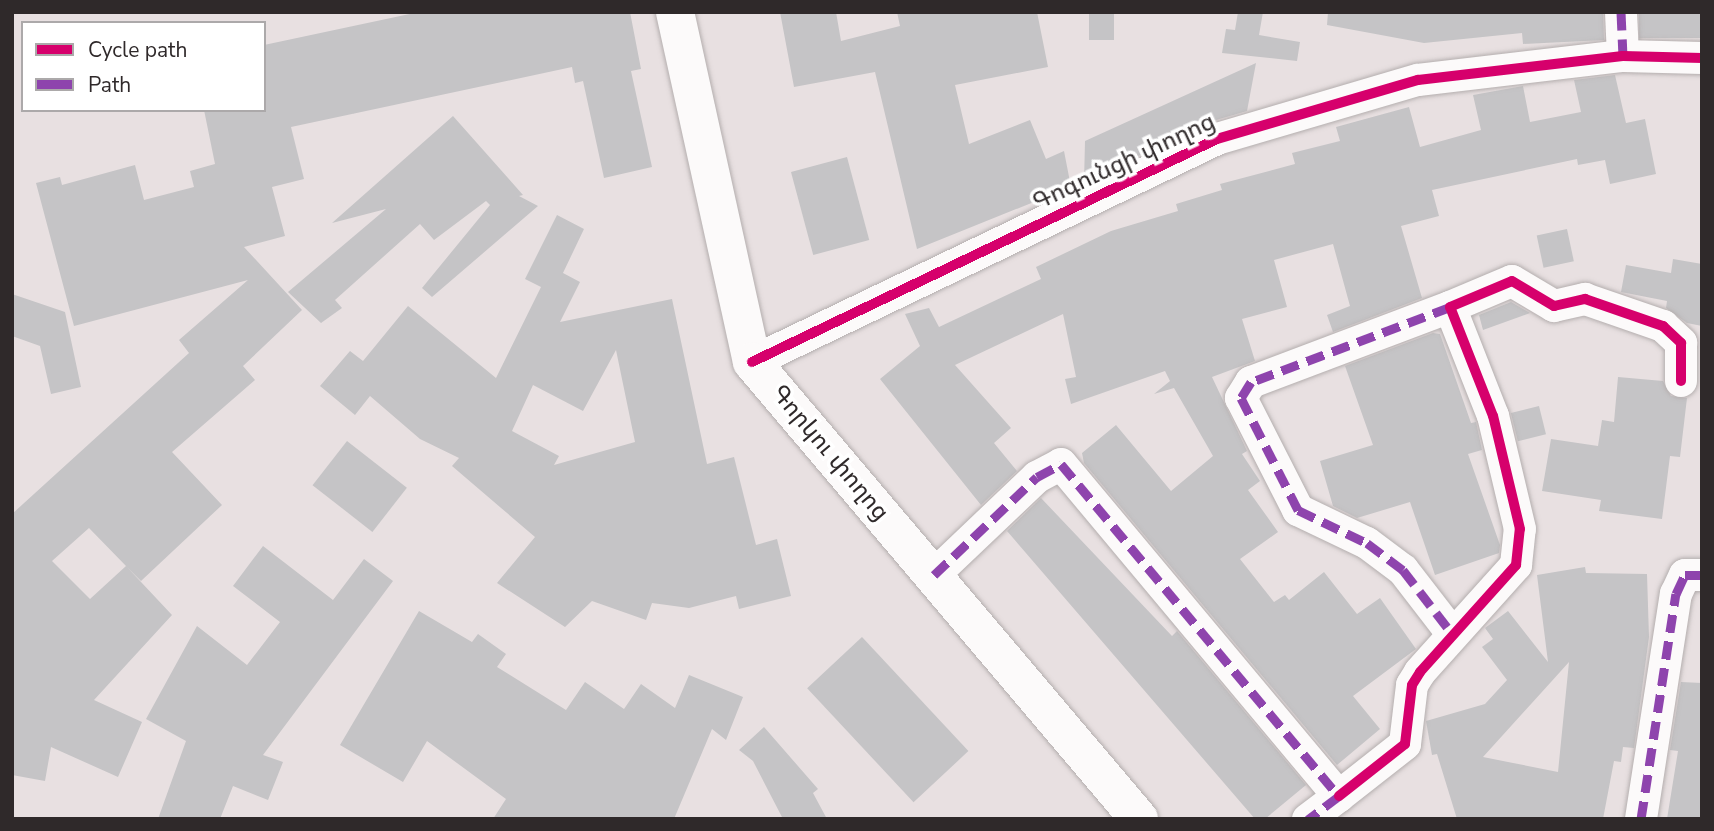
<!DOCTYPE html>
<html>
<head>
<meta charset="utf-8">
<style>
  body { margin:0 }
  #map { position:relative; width:1714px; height:831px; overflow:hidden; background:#e8e0e1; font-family:"Nunito Sans","Noto Sans Armenian",sans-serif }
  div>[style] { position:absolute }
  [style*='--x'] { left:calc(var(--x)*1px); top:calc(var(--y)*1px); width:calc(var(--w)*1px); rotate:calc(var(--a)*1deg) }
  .building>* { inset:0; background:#c5c4c6; transform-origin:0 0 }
  .roads { filter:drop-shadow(0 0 2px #b4aeae) drop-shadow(0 0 2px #b4aeae) }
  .minor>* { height:32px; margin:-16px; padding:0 16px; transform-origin:16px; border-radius:16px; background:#fcfafa }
  .major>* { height:38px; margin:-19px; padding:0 19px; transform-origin:19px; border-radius:19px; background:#fcfafa }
  .quiet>* { height:9px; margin-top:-4.5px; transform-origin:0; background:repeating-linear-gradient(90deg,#8e44ad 0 18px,transparent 0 27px) }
  .cycleway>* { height:10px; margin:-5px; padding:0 5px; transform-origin:5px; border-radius:5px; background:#d6006c }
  span { translate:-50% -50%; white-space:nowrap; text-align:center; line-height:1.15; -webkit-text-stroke:7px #fff; paint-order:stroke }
  .street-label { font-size:24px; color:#2f292a }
  .frame { position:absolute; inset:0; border:14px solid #2f292a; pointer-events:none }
  .legend { position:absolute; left:21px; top:21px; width:245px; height:91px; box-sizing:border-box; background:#fff; border:2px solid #aca9aa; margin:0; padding:9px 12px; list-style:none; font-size:21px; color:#2f292a }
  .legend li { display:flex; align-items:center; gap:14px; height:35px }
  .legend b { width:35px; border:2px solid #aca9aa }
</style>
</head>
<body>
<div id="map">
  <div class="building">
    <i style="clip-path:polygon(evenodd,419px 12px,630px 12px,641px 69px,631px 71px,652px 167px,604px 178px,583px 81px,575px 83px,572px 67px,291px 127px,304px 179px,272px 187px,285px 236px,244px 247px,302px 310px,243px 366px,255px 380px,172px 452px,222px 505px,141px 581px,126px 566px,172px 615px,94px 700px,142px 722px,118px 777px,51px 747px,45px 781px,12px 775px,12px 514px,189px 353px,179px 340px,248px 280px,74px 326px,36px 183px,60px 177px,62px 185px,135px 165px,144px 200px,194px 187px,190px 171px,215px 164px,204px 110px,264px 110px,264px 45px,419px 12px,89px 528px,126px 566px,90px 599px,52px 561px,89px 528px)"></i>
    <i style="clip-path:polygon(780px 12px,836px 12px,841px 41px,900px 26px,897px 12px,1037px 12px,1048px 67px,955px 85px,969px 144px,1030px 120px,1046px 159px,1064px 151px,1071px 187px,917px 249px,875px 72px,794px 87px)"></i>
    <i style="left:1089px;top:12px;width:25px;height:28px"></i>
    <i style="clip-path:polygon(1238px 12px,1263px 12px,1259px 35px,1300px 42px,1297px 61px,1222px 53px,1226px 29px,1235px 30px)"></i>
    <i style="clip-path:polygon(1328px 12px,1603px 12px,1604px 40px,1523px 44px,1522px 33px,1424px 43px,1327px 25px)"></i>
    <i style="left:1639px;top:12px;width:63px;height:26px"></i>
    <i style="clip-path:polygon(1256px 63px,1247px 111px,1209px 122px,1084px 182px,1085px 141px)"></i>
    <i style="clip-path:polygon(1615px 75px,1626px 123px,1645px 119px,1656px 174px,1610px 184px,1605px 160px,1578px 165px,1577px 159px,1432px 190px,1439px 216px,1401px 226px,1422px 298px,1333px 332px,1327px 315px,1350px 306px,1333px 244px,1274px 260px,1287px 307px,1242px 319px,1255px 361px,1212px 377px,1247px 451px,1242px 454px,1260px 481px,1248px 490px,1278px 532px,1240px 559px,1274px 602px,1285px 595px,1289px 600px,1324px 572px,1357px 614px,1380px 598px,1416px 649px,1353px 696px,1380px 729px,1337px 765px,1084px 463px,1082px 453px,1116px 425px,1171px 491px,1213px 456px,1174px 388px,1154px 394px,1170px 381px,1165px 371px,1071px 404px,1065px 379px,1076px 377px,1063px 314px,955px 365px,1011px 428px,994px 443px,1017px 471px,981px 505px,880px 379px,920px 346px,905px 314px,929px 308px,939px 327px,1041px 279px,1036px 267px,1111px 231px,1178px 211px,1176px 204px,1222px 190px,1220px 184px,1295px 164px,1292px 153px,1340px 141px,1336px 127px,1409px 107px,1420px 147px,1481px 130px,1473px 95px,1523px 86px,1530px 122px,1581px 112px,1574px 80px)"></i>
    <i style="clip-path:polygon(453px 116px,523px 195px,519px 196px,538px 206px,432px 297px,422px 288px,490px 205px,486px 201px,434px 240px,420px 224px,335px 300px,342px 308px,321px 323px,288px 292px,386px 209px,332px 223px)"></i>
    <i style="left:847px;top:157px;width:86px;height:58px;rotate:75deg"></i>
    <i style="clip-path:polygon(evenodd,557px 215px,584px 229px,563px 273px,580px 282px,560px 322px,672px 299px,707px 464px,734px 457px,756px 545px,777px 539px,791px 596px,739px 609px,736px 596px,689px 608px,652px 603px,646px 620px,592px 601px,565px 627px,497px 583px,535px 537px,452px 466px,459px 458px,420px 439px,370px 396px,355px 415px,320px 386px,350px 351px,363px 361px,408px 306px,496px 378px,541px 287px,525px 279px,557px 215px,616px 350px,635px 442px,554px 465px,559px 456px,512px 431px,533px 385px,583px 411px,616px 350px)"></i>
    <i style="left:1567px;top:229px;width:33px;height:31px;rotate:78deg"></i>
    <i style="clip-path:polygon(1673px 259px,1702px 264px,1702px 326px,1687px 323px,1666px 308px,1667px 301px,1621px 292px,1626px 265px,1671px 273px)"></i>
    <i style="clip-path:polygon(12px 294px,65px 312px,81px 387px,51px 394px,40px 346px,12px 336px)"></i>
    <i style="clip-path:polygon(1511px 302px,1530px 313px,1483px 330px,1479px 315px)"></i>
    <i style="clip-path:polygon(1433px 333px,1440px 334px,1471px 423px,1476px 422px,1482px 450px,1468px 454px,1500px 545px,1499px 553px,1435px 575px,1410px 502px,1357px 518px,1333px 506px,1320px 461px,1373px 445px,1345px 366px)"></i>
    <i style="clip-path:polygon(1618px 377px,1663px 381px,1671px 396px,1687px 398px,1680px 457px,1670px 456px,1662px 519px,1599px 511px,1601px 500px,1542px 491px,1551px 439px,1598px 446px,1602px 420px,1614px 422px)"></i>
    <i style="left:1539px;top:406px;width:29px;height:29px;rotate:76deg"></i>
    <i style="left:347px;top:441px;width:76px;height:56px;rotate:38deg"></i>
    <i style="clip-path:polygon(1041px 498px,1172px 636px,1177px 631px,1306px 785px,1265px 819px,1255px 819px,1007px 531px)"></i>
    <i style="clip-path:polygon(263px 546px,333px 600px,364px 559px,393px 581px,263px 755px,283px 762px,268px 800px,233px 786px,220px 819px,158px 819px,186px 741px,146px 719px,197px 626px,247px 665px,280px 622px,233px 586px)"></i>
    <i style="clip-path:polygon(evenodd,1585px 567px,1586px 573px,1647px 574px,1649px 637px,1634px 748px,1623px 747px,1621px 762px,1614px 761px,1603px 819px,1457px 819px,1437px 754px,1432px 755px,1426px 721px,1485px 704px,1507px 680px,1482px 647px,1493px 639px,1485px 628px,1508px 611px,1548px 662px,1537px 575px,1585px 567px,1569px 662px,1558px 772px,1483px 757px,1551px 682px,1569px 662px)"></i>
    <i style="clip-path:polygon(419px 611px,472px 642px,478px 634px,506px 654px,497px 667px,566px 710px,585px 682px,624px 709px,641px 684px,675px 708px,689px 675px,743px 697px,726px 740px,712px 729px,674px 819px,493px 819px,506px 799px,427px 741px,403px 782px,340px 745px)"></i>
    <i style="left:862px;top:637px;width:156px;height:75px;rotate:47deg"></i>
    <i style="clip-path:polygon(1681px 682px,1702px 683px,1702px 819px,1667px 819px,1678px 751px,1670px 750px)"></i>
    <i style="clip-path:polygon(764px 727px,818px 789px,813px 793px,827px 819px,783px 819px,753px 761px,739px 750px)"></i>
  </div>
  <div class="roads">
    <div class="minor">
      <i style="--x:1621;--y:12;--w:44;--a:87.4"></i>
      <i style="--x:1450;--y:307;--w:213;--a:159.3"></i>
      <i style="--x:1251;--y:382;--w:19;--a:122"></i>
      <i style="--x:1241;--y:398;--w:126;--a:63"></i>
      <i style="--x:1298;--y:510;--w:76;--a:25.6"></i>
      <i style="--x:1367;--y:543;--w:45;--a:36.9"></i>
      <i style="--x:1403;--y:570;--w:78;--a:52.3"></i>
      <i style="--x:752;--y:362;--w:516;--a:-25.62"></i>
      <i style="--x:1217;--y:139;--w:209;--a:-16.4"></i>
      <i style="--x:1418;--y:80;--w:206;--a:-6.7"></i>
      <i style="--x:1623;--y:56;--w:79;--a:1.5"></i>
      <i style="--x:934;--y:575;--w:142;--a:-43.6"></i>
      <i style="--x:1037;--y:477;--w:27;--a:-28"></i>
      <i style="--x:1061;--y:464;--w:433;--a:50.1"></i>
      <i style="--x:1339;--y:796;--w:39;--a:143"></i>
      <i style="--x:1339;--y:796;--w:84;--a:-38.2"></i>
      <i style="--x:1405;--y:744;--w:59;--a:-83.2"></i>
      <i style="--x:1412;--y:685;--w:15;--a:-58"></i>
      <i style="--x:1420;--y:672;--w:144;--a:-48.1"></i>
      <i style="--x:1516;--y:565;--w:36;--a:-84"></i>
      <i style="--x:1520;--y:529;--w:116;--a:-103.4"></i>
      <i style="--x:1493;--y:416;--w:117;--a:-111.5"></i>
      <i style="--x:1450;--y:307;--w:67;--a:-22.8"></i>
      <i style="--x:1512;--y:281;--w:49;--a:30.8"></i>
      <i style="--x:1554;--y:306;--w:32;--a:-13"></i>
      <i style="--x:1585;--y:299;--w:83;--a:19.1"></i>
      <i style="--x:1663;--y:326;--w:25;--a:43"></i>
      <i style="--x:1681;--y:343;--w:38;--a:90"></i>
      <i style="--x:1641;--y:819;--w:228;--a:-81.2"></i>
      <i style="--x:1676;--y:594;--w:21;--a:-65"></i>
      <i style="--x:1685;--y:575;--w:17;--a:0"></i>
    </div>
    <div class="major">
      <i style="--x:675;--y:12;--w:358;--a:77.6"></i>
      <i style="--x:752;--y:362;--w:599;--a:49.74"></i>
    </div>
  </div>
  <div class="quiet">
    <i style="--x:1621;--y:12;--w:44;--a:87.4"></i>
    <i style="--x:1450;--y:307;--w:213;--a:159.3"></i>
    <i style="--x:1251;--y:382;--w:19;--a:122"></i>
    <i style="--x:1241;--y:398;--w:126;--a:63"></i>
    <i style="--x:1298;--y:510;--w:76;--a:25.6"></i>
    <i style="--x:1367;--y:543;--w:45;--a:36.9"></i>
    <i style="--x:1403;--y:570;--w:78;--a:52.3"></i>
    <i style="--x:934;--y:575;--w:142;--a:-43.6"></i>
    <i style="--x:1037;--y:477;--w:27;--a:-28"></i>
    <i style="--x:1061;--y:464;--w:433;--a:50.1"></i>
    <i style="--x:1339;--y:796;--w:39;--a:143"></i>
    <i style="--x:1641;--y:819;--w:228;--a:-81.2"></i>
    <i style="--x:1676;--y:594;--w:21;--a:-65"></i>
    <i style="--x:1685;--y:575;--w:17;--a:0"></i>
  </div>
  <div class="cycleway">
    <i style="--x:752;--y:362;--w:516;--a:-25.62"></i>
    <i style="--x:1217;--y:139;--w:209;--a:-16.4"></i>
    <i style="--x:1418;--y:80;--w:206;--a:-6.7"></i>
    <i style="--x:1623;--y:56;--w:79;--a:1.5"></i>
    <i style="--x:1339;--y:796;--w:84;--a:-38.2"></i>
    <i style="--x:1405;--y:744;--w:59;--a:-83.2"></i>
    <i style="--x:1412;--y:685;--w:15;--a:-58"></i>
    <i style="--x:1420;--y:672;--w:144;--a:-48.1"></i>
    <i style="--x:1516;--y:565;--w:36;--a:-84"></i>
    <i style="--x:1520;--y:529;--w:116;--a:-103.4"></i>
    <i style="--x:1493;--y:416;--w:117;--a:-111.5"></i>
    <i style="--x:1450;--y:307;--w:67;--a:-22.8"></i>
    <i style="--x:1512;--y:281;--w:49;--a:30.8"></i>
    <i style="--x:1554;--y:306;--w:32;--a:-13"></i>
    <i style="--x:1585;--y:299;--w:83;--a:19.1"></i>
    <i style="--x:1663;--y:326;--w:25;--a:43"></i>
    <i style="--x:1681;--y:343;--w:38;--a:90"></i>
  </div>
  <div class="street-label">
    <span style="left:1124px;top:162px;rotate:-25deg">Գոգունցի փողոց</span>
    <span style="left:830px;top:453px;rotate:50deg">Գորկու փողոց</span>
  </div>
  <div class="frame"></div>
  <ul class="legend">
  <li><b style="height:9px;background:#d6006c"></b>Cycle path</li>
  <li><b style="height:9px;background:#8e44ad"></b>Path</li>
  </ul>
</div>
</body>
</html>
